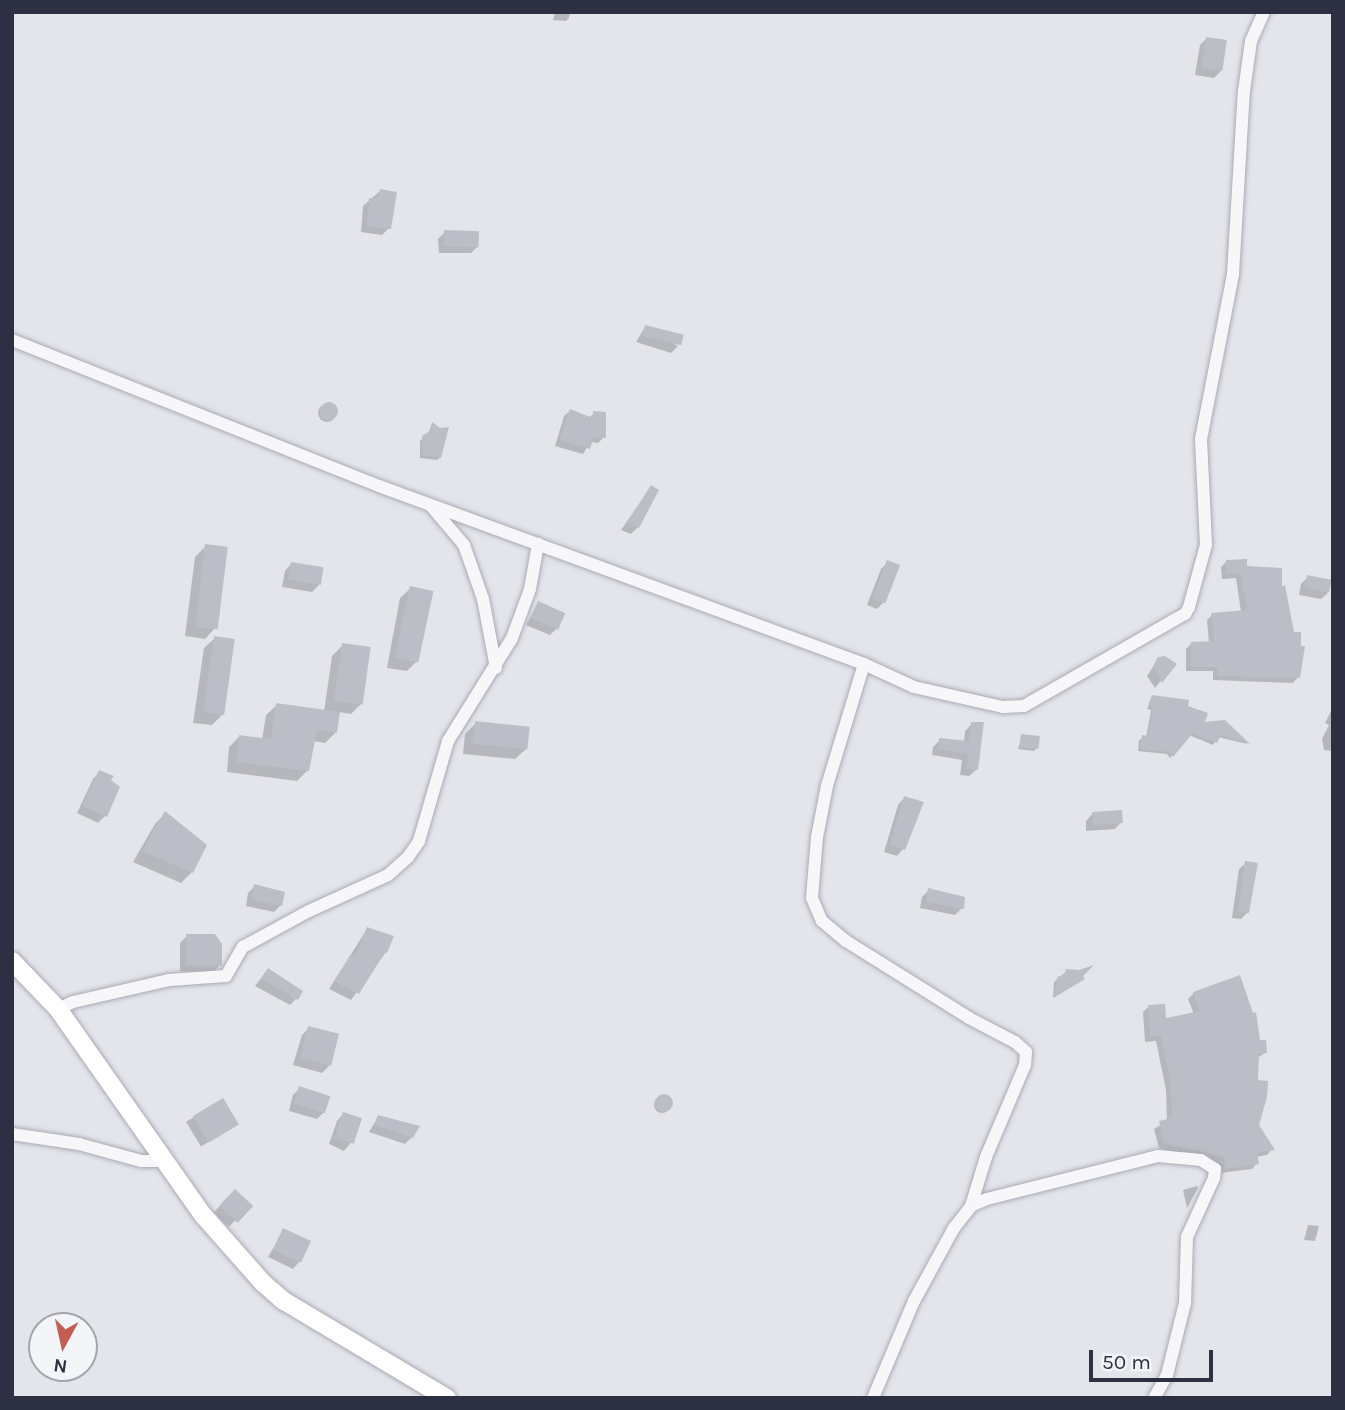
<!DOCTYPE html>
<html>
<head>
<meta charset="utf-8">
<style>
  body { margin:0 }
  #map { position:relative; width:1345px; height:1410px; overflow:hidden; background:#e4e5eb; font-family:Karla,sans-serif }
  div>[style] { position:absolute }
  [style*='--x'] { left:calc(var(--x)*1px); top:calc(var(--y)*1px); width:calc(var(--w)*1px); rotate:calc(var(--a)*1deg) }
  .shadow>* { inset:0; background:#0003; transform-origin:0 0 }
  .round { border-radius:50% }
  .building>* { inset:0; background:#bcbec7; transform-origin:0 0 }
  .roads { filter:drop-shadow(0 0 2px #a9abb5) drop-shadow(0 0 2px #a9abb5) }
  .street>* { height:12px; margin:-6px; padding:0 6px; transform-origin:6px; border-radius:6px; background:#f7f7f9 }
  .secondary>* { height:18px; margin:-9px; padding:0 9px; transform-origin:9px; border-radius:9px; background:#fff }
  span { translate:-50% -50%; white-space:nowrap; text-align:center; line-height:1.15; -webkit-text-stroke:5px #f4f5f8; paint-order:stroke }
  .frame { position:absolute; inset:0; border:14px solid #2d3042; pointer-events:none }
  .north { position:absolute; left:28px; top:1312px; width:70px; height:70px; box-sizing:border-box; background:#f4f5f8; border:2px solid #a4a6af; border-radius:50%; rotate:188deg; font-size:19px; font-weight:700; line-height:28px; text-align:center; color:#2d3042 }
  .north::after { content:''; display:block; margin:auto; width:24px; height:32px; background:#c45e55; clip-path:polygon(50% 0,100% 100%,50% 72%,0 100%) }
  .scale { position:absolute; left:1089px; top:1350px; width:124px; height:32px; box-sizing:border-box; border:4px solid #2d3042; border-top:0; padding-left:9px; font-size:21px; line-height:24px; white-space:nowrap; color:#2d3042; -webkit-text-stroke:5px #f4f5f8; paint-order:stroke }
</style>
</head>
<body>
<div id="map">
  <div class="shadow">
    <i style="clip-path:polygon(555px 12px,570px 12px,569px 18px,566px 21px,553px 20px)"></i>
    <i style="clip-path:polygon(1206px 39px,1221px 71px,1214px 78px,1195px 75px,1200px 45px)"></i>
    <i style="clip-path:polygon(380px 191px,389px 228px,382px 235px,361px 232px,363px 206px)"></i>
    <i style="clip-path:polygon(445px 232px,478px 246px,471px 253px,439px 253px,438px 239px)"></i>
    <i style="clip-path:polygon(645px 327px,678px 346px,671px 353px,636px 342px)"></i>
    <i class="round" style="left:318px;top:404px;width:18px;height:18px"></i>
    <i style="clip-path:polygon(570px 411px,589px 418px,594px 413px,604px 437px,598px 443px,590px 442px,583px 454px,555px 446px,564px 416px)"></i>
    <i style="clip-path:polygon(432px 424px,440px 457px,437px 460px,420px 458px,420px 441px,428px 434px)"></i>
    <i style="clip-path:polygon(651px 487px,638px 527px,631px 534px,621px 530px)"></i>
    <i style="clip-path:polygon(206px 546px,215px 628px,205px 639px,185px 636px,195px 557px)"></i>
    <i style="clip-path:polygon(888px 562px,884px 602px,877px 609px,867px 605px,881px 569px)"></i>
    <i style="clip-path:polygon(1226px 562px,1246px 568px,1280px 588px,1298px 677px,1293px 683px,1213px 680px,1213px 671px,1186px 671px,1186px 649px,1191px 644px,1209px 643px,1207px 620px,1212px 615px,1241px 612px,1236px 578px,1222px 579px,1221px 567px)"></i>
    <i style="clip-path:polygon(291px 564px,319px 585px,312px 592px,282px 587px,285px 571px)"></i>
    <i style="clip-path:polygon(1308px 577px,1328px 593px,1321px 599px,1299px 595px,1301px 584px)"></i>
    <i style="clip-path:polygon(411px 588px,418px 660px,407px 671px,387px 668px,400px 598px)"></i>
    <i style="clip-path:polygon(538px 603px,557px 628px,550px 635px,526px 625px)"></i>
    <i style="clip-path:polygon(215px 638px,222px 715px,212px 725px,193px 723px,204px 648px)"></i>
    <i style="clip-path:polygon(343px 645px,362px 703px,351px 714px,339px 712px,336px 732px,325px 743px,313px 741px,308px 770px,297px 781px,227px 772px,229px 747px,240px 736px,262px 740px,266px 715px,277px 705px,324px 712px,332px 656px)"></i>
    <i style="clip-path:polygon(1157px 661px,1174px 664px,1155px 688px,1147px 676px)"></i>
    <i style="clip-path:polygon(1153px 697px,1186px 707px,1202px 724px,1224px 721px,1247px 744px,1218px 737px,1213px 745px,1189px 735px,1170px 758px,1167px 754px,1138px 751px,1139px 740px,1146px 738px,1151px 710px,1147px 709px)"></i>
    <i style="clip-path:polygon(1333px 707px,1333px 751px,1324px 750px,1322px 739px,1329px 725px,1325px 723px)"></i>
    <i style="clip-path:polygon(476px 723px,526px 749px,515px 759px,463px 754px,465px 734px)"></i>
    <i style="clip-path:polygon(972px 724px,976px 770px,969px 776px,960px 775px,962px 760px,932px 755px,933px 747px,940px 740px,964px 742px,965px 731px)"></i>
    <i style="clip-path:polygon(1022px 736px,1037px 748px,1034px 751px,1018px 749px)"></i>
    <i style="clip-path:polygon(100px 772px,105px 816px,98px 823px,77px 813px,93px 779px)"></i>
    <i style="clip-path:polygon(904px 798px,903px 849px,897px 856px,884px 852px,898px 805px)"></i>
    <i style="clip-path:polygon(165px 814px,192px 872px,181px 883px,133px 862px,155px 824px)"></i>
    <i style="clip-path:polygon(1092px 814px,1121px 822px,1115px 829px,1086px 831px,1086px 821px)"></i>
    <i style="clip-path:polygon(1246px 863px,1248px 912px,1241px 919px,1232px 918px,1239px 869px)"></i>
    <i style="clip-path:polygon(255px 886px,281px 905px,274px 912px,246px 906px,248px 893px)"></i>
    <i style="clip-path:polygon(929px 890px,962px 908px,955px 915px,920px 908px,922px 897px)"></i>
    <i style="clip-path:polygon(367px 929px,386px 952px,351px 1000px,329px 989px)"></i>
    <i style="clip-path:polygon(187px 936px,220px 965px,213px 972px,180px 971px,180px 943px)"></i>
    <i style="clip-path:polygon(1067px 971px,1081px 976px,1080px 981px,1053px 998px,1054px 982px)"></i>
    <i style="clip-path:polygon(262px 977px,296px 999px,290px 1005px,255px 986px)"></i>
    <i style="clip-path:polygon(1194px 993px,1258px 1042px,1265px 1053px,1257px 1058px,1257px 1125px,1272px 1149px,1267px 1155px,1256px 1157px,1257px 1163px,1252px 1169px,1220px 1173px,1218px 1163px,1159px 1148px,1154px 1129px,1167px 1121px,1166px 1090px,1156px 1041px,1145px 1042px,1143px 1012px,1149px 1006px,1165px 1021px,1194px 1014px,1188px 999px)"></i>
    <i style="clip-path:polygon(309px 1028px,329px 1066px,322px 1073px,293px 1065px,302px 1035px)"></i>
    <i style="clip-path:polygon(300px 1088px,324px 1112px,317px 1119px,289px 1111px,293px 1095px)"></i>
    <i class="round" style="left:654px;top:1097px;width:16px;height:16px"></i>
    <i style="left:222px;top:1100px;width:29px;height:42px;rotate:59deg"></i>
    <i style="clip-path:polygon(343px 1114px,360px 1119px,350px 1144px,344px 1151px,329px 1144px,337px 1121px)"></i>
    <i style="clip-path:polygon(378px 1117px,412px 1137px,405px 1144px,369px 1132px)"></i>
    <i style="clip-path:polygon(1197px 1186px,1198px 1188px,1187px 1208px,1183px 1190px)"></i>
    <i style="left:235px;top:1191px;width:21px;height:30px;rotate:45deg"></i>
    <i style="clip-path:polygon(1308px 1225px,1319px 1226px,1315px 1241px,1304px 1240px)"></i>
    <i style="clip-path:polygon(284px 1230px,299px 1262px,293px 1269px,268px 1257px)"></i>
  </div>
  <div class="building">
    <i style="left:1206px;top:37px;width:21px;height:31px;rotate:8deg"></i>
    <i style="clip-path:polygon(380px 189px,397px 192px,391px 229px,367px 226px,369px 198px,378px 198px)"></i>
    <i style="left:444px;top:230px;width:35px;height:16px;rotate:2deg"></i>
    <i style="left:645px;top:325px;width:40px;height:11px;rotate:14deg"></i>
    <i class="round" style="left:320px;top:402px;width:18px;height:18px"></i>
    <i style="clip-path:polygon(570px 409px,593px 418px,593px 411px,606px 412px,606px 438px,594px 437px,590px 449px,559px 440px)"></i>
    <i style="clip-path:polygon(432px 422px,440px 428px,449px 427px,441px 458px,422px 455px,422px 436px,430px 431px)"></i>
    <i style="clip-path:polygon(651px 485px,659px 490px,639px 528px,627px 523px)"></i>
    <i style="left:205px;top:544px;width:23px;height:83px;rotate:7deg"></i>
    <i style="clip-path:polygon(1247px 559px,1247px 566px,1282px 568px,1282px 586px,1285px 585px,1294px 632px,1301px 632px,1301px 646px,1305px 646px,1300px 678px,1217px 676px,1218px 667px,1191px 667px,1191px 642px,1214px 641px,1211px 613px,1247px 610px,1241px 574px,1226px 574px,1226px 560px)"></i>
    <i style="left:887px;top:560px;width:14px;height:41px;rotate:21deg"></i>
    <i style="left:291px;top:562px;width:33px;height:18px;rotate:9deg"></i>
    <i style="left:1307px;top:575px;width:25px;height:13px;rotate:11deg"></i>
    <i style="left:410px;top:586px;width:24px;height:73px;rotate:12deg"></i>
    <i style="left:538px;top:601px;width:30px;height:18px;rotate:24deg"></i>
    <i style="left:214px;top:636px;width:21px;height:77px;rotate:8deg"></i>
    <i style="left:342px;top:643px;width:29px;height:58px;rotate:8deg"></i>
    <i style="clip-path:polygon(1165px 656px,1177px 664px,1162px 683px,1153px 666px,1158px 657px)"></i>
    <i style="clip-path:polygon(1152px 695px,1189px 700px,1188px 706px,1208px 713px,1205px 722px,1225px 720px,1250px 744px,1221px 735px,1217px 743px,1193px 733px,1173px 757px,1170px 752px,1140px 749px,1142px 735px,1148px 736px,1153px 707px,1148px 706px)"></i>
    <i style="clip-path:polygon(276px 703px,340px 712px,337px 733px,317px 730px,309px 771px,237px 762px,239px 735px,271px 739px)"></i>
    <i style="left:475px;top:721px;width:55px;height:23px;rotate:6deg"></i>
    <i style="clip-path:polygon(971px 722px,984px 722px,978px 770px,966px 769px,968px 754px,938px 749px,939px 738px,969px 741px)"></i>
    <i style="left:1021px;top:734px;width:19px;height:13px;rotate:6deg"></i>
    <i style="clip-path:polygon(99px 770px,114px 776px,111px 780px,120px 787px,107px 817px,82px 806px)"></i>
    <i style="clip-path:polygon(904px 796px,924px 802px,905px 850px,890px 845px)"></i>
    <i style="left:1122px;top:810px;width:13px;height:30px;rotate:86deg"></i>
    <i style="clip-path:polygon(165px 811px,207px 845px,193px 873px,142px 851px)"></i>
    <i style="clip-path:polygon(1245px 861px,1258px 863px,1249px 913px,1238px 911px)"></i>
    <i style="clip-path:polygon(254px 884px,285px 892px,282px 906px,252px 900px)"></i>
    <i style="clip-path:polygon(928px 888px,965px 897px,964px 909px,926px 902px)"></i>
    <i style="clip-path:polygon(367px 927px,394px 936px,387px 953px,385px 952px,359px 994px,335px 982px,350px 955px,355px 957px)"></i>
    <i style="clip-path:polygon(186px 934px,215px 934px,222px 944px,222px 966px,186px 965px)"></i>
    <i style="clip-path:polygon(1094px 965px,1083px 976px,1085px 979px,1055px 997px,1057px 977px,1064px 975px,1066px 969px,1079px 970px)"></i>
    <i style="clip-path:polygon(268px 968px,303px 991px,298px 1000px,261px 978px)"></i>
    <i style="clip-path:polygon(1240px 975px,1253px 1013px,1256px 1012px,1260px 1040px,1266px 1040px,1267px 1053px,1259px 1054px,1258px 1080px,1268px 1081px,1267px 1097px,1259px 1125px,1275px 1150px,1257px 1153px,1259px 1164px,1225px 1169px,1224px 1157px,1164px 1143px,1159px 1121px,1172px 1118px,1171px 1084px,1161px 1036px,1150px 1037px,1148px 1005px,1165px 1004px,1166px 1018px,1200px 1011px,1193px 992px)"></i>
    <i style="left:308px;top:1026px;width:32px;height:33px;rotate:14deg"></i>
    <i style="left:299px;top:1086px;width:33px;height:18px;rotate:18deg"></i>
    <i class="round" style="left:655px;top:1094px;width:18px;height:18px"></i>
    <i style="left:223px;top:1098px;width:31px;height:35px;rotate:59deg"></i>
    <i style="left:343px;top:1112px;width:20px;height:27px;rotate:18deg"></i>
    <i style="clip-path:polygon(378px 1115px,420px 1126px,413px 1138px,374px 1125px)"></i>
    <i style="left:235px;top:1189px;width:25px;height:23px;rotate:43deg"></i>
    <i style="left:283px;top:1228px;width:31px;height:24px;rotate:25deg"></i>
  </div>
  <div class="roads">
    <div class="street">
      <i style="--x:12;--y:340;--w:395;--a:21.7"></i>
      <i style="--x:379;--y:486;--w:517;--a:20.15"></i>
      <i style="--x:864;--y:664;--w:55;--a:24.7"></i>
      <i style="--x:914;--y:687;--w:91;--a:12.7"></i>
      <i style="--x:1003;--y:707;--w:21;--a:-3"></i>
      <i style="--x:1024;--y:706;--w:173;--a:-29.8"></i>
      <i style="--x:1174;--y:620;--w:13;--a:-29"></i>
      <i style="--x:1185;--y:614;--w:8;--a:-60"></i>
      <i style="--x:1189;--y:607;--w:64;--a:-74.7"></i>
      <i style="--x:1206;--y:545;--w:106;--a:-92.7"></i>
      <i style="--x:1201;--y:439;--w:168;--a:-79"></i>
      <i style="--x:1233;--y:274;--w:183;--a:-86.6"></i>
      <i style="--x:1244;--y:91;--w:50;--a:-82"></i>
      <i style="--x:1251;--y:41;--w:32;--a:-66"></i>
      <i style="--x:431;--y:506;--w:51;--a:49.8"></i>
      <i style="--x:464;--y:545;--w:57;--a:70.6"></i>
      <i style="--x:483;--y:599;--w:70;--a:79.3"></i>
      <i style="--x:864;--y:664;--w:127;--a:106.9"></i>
      <i style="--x:827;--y:786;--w:52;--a:101.1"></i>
      <i style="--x:817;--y:837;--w:61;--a:94.7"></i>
      <i style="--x:812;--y:898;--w:25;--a:67"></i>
      <i style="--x:822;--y:921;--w:31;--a:40"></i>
      <i style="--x:846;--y:941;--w:145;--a:32"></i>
      <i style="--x:969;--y:1018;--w:52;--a:27.6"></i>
      <i style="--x:1015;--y:1042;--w:15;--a:42"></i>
      <i style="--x:1026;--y:1052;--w:13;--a:94"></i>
      <i style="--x:1025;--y:1065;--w:100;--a:113"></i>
      <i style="--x:986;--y:1157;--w:51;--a:107"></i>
      <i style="--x:58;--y:1009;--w:17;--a:-25"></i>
      <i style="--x:73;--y:1002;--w:98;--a:-12.9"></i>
      <i style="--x:169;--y:980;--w:57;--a:-4"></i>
      <i style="--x:226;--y:976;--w:34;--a:-60"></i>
      <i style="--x:243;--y:947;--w:75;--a:-28.6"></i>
      <i style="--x:309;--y:911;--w:87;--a:-24.5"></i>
      <i style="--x:388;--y:875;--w:27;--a:-42"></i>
      <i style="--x:408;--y:857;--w:19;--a:-55"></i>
      <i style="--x:419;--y:841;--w:104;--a:-73.8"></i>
      <i style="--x:448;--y:741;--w:121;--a:-58.1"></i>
      <i style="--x:512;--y:638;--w:52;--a:-69.8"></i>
      <i style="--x:530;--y:589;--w:46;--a:-79.9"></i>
      <i style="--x:12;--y:1134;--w:68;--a:8.5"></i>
      <i style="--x:79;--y:1144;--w:64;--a:15.3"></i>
      <i style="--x:141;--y:1161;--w:24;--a:0"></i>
      <i style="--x:873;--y:1398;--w:105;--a:-67.1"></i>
      <i style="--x:914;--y:1301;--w:83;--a:-61.3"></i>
      <i style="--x:954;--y:1228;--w:28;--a:-52"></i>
      <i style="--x:971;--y:1206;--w:17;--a:-24"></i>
      <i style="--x:987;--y:1199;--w:176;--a:-14.1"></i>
      <i style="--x:1158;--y:1156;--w:43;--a:5.3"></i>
      <i style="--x:1201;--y:1160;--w:17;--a:33"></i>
      <i style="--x:1215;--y:1169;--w:9;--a:96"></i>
      <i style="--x:1214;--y:1178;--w:65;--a:114.6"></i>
      <i style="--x:1187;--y:1237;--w:66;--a:91.7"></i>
      <i style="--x:1185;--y:1303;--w:74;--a:104"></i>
      <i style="--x:1167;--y:1375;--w:26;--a:119"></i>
    </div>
    <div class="secondary">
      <i style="--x:12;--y:961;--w:66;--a:46.2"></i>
      <i style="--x:58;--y:1009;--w:252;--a:54.9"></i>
      <i style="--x:203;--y:1215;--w:91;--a:48.6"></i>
      <i style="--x:263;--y:1283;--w:28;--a:41"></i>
      <i style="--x:284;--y:1301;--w:190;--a:30.8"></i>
    </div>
  </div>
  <div class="frame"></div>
  <div class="north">N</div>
  <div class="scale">50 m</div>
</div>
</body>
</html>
